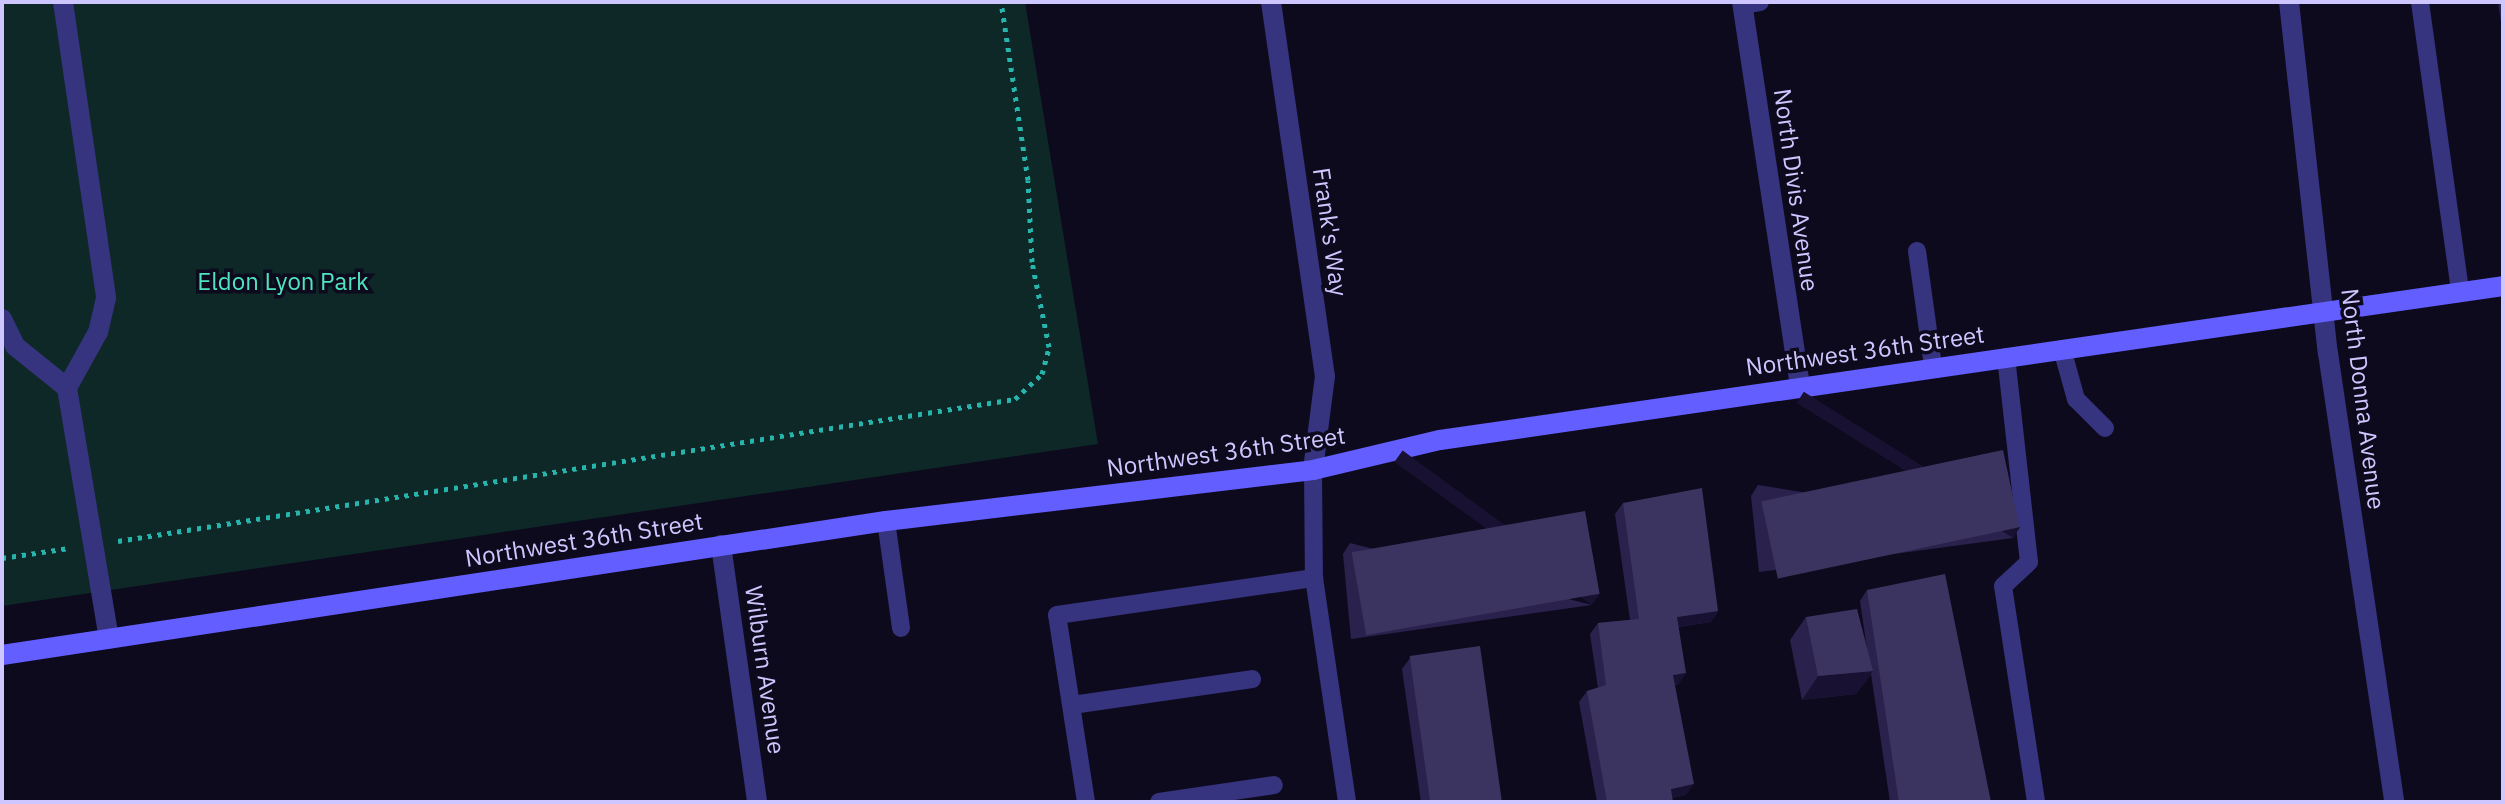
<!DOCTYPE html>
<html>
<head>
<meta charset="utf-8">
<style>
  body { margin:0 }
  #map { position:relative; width:2505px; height:804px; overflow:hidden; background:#0e0a1d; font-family:"IBM Plex Sans",sans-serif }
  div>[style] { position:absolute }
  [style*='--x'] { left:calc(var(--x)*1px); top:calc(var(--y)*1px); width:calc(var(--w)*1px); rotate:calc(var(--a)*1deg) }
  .green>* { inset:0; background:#0d2827 }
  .path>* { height:5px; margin-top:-2.5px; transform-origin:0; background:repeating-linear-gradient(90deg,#26b4ac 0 4px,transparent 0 10px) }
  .lane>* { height:18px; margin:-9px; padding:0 9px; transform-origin:9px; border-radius:9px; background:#36337f }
  .street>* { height:20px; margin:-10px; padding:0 10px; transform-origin:10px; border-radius:10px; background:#36337f }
  .secondary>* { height:20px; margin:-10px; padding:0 10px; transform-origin:10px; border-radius:10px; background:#635eff }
  .wall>* { inset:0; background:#2a224c }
  .shaded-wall>* { inset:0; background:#181131; transform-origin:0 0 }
  .building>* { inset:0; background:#3c3460; transform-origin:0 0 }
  span { translate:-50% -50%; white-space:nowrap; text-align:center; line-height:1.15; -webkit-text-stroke:7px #0e0a1d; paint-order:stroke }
  .street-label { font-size:24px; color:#cec7ff }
  .park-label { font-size:24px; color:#4ee4bf }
  .frame { position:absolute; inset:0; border:4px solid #cec7ff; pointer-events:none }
</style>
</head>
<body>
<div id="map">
  <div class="green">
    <i style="clip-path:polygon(2px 2px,1025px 2px,1098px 444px,2px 606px)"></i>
  </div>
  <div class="path">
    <i style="--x:118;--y:541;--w:908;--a:-9"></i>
    <i style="--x:1015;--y:399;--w:37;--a:-43"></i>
    <i style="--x:1042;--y:374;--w:28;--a:-75"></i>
    <i style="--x:1049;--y:347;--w:87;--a:-101.3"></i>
    <i style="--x:1032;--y:262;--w:82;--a:-92.8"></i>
    <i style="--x:1028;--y:180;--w:180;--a:-98.6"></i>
    <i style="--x:2;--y:558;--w:68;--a:-8.5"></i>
  </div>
  <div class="lane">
    <i style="--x:2420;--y:2;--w:293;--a:82.1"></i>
    <i style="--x:1742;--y:5;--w:18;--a:-9"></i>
    <i style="--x:1917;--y:251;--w:117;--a:82.1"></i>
    <i style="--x:2062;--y:349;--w:52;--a:74.4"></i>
    <i style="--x:2076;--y:399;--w:41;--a:45"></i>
    <i style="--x:2006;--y:357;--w:206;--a:83.6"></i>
    <i style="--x:2029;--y:562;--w:35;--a:137"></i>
    <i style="--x:2003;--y:586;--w:219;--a:81.3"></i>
    <i style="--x:1313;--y:470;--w:108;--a:89.5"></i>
    <i style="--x:1314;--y:578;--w:226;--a:81.6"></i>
    <i style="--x:886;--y:521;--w:108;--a:82"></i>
    <i style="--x:1072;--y:705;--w:182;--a:-8.2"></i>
    <i style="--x:1086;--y:802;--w:189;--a:-98.8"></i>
    <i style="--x:1057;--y:615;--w:260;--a:-8.2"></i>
    <i style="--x:1159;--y:802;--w:116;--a:-8.4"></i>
  </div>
  <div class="street">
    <i style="--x:63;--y:2;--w:299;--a:81.7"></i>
    <i style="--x:106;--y:298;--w:35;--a:103"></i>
    <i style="--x:98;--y:332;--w:64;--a:119"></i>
    <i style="--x:67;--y:388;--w:254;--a:80.5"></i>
    <i style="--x:1271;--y:2;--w:378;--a:81.8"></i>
    <i style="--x:1325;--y:376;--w:95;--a:97.3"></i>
    <i style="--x:1742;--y:2;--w:388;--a:81.4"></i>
    <i style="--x:2289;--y:2;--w:353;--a:83.7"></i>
    <i style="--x:2328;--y:353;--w:454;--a:81.6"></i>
    <i style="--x:2;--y:319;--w:30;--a:64"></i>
    <i style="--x:15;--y:346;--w:67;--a:38.9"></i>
    <i style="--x:721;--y:545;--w:260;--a:82"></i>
  </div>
  <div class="secondary">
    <i style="--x:2;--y:655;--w:894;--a:-8.62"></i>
    <i style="--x:886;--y:521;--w:430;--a:-6.8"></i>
    <i style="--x:1313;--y:470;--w:130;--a:-13.3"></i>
    <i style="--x:1440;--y:440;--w:1074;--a:-8.24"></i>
  </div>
  <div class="wall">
    <i style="clip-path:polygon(2498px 2px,2503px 2px,2503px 36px)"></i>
    <i style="clip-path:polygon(1758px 485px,2020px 527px,2013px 538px,1759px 572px,1751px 496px)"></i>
    <i style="clip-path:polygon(1623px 503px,1718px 611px,1711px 622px,1678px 627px,1679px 684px,1675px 685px,1686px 795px,1672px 798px,1673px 802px,1597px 802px,1579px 702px,1587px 691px,1598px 688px,1590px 634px,1598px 623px,1630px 620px,1615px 514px)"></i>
    <i style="clip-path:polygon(1350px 543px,1592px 605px,1351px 639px,1343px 554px)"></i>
    <i style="clip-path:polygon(1867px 590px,1991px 802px,1890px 802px,1871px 674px,1856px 694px,1802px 700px,1790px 640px,1806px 617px,1867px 649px,1860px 601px)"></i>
    <i style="clip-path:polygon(1410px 658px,1503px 802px,1421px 802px,1402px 669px)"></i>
  </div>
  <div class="shaded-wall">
    <i style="left:2020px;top:527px;width:13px;height:255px;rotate:122deg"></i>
    <i style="left:1600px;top:594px;width:14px;height:244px;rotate:126deg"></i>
    <i style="clip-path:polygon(1718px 611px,1711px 622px,1669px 628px,1677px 617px)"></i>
    <i style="clip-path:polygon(1873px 671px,1856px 694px,1802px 700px,1818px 676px)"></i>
    <i style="clip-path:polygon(1686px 673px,1679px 684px,1666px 686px,1673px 675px)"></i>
    <i style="clip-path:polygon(1694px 784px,1686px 795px,1664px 800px,1671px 789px)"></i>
  </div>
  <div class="building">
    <i style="left:2003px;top:450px;width:79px;height:247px;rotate:78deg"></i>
    <i style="clip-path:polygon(1702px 488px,1718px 611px,1677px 617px,1686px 673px,1673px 675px,1694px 784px,1671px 789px,1673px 802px,1607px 802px,1587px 691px,1606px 685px,1598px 623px,1639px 619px,1623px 503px)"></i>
    <i style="left:1585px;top:511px;width:84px;height:237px;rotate:80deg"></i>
    <i style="clip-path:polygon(1945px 574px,1991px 802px,1899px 802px,1867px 590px)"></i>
    <i style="clip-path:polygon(1857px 609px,1873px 671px,1818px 676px,1806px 617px)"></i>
    <i style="left:1480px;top:646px;width:158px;height:71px;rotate:82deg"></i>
  </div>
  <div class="street-label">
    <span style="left:1796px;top:190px;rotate:82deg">North Divis Avenue</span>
    <span style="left:1330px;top:232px;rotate:82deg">Frank's Way</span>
    <span style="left:1865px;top:351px;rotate:-8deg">Northwest 36th Street</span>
    <span style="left:2363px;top:399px;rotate:83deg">North Donna Avenue</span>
    <span style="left:1226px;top:452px;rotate:-8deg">Northwest 36th Street</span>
    <span style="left:584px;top:540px;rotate:-9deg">Northwest 36th Street</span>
    <span style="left:765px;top:670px;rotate:82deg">Wilburn Avenue</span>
  </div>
  <div class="park-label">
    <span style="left:283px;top:282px">Eldon Lyon Park</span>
  </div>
  <div class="frame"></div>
</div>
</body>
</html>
